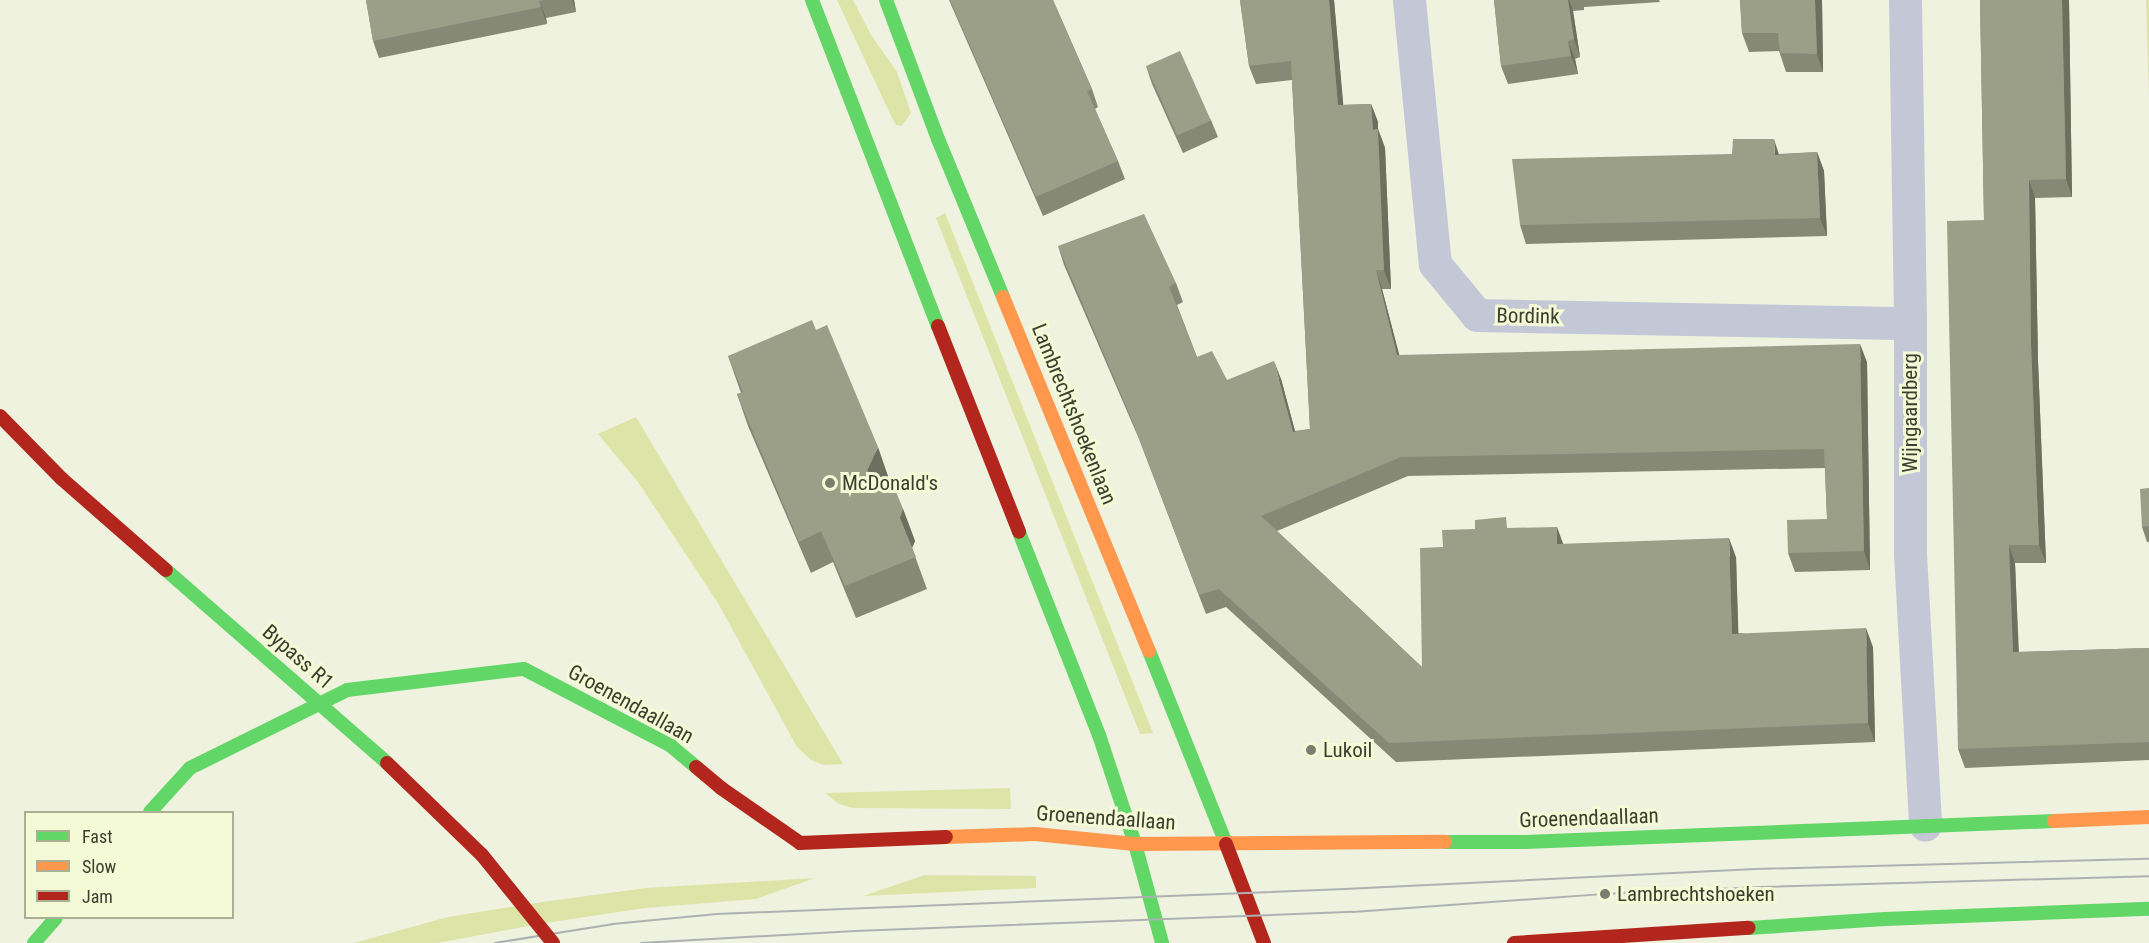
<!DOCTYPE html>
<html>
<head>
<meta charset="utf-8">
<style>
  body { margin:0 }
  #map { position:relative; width:2149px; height:943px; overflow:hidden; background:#eff2de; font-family:"Roboto Condensed",sans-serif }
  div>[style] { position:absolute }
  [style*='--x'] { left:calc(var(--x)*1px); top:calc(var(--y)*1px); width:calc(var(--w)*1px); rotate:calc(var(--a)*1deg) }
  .green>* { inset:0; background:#dde4a7 }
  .street>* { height:33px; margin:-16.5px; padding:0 16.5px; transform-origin:16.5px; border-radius:16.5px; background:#c4c8d6 }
  .fast>* { height:14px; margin:-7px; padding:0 7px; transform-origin:7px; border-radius:7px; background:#63d668 }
  .slow>* { height:14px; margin:-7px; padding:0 7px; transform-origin:7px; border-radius:7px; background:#ff974d }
  .jam>* { height:14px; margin:-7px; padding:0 7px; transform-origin:7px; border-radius:7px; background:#b3261e }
  .tram>* { height:1.5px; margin:-0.75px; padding:0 0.75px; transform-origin:0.75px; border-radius:0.75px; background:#aeb1b2 }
  .fast-bridge>* { height:14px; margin:-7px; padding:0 7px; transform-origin:7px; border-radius:7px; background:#63d668 }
  .jam-bridge>* { height:14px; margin:-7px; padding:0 7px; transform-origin:7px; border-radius:7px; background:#b3261e }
  .wall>* { inset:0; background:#868975 }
  .shaded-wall>* { inset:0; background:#6d6f5f }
  .building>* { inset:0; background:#9c9f88; transform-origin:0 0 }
  .dots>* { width:16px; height:16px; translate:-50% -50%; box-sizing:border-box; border:3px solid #f5fad6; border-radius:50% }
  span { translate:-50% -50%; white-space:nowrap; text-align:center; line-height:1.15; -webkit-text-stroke:6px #f5fad6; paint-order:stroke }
  .street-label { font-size:21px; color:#3c3e30 }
  .poi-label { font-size:21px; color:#3c3e30 }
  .left { translate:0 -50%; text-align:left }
  .legend { position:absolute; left:24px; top:811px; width:210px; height:108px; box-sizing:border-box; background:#f5fad6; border:2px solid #abaf94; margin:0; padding:8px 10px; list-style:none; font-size:18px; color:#3c3e30 }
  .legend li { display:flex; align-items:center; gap:12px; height:30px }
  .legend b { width:30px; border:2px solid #abaf94 }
</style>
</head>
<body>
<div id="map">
  <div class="green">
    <i style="clip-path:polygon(837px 0,853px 0,871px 35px,897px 72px,911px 113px,902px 126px,896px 125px,892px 118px)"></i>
    <i style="clip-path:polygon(2146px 0,2149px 0,2149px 100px)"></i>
    <i style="clip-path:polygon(945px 213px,1153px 733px,1140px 734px,936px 218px)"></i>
    <i style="clip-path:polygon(636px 417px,793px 680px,843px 764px,823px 765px,811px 760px,797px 747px,718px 603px,638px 482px,598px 434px)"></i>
    <i style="clip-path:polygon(1010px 788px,1011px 809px,853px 808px,839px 804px,825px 793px)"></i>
    <i style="clip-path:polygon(925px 875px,1036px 876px,1036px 888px,863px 896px)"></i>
    <i style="clip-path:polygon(815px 878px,756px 899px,645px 908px,545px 923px,437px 943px,354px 943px,448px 917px,542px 902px,646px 888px)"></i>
  </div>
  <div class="street">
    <i style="--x:1409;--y:0;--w:265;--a:84.4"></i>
    <i style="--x:1435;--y:264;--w:66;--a:50.5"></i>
    <i style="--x:1477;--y:315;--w:433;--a:1.1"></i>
    <i style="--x:1905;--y:0;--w:323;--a:89.1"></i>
    <i style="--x:1910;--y:323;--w:231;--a:90"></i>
    <i style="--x:1910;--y:554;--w:271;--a:86.8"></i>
  </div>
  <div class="fast">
    <i style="--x:812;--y:0;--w:350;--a:68.9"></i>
    <i style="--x:886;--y:0;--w:148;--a:69.5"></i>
    <i style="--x:938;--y:139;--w:171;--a:67.6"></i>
    <i style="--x:1019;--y:532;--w:218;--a:68.5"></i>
    <i style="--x:1099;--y:735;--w:115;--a:71.7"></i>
    <i style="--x:1149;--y:651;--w:208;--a:68.2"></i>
    <i style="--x:150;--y:812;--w:59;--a:-47.7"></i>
    <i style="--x:190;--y:768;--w:175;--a:-26.4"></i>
    <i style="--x:347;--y:690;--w:178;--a:-6.8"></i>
    <i style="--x:524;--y:669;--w:166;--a:27.6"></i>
    <i style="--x:671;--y:746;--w:33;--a:40"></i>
    <i style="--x:1445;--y:842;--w:80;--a:0"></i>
    <i style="--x:1525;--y:842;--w:529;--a:-2.27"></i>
    <i style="--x:1135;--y:844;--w:103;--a:74.7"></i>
    <i style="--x:1749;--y:928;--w:136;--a:-3.8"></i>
    <i style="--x:1885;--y:919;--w:264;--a:-2.2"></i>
    <i style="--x:34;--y:943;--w:33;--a:-49"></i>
  </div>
  <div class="slow">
    <i style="--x:1003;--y:297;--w:383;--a:67.6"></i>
    <i style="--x:2054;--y:821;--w:95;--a:-2.4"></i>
    <i style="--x:946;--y:837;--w:89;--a:-1.9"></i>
    <i style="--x:1035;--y:834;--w:100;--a:5.7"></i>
    <i style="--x:1135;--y:844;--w:310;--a:-0.4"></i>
  </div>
  <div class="jam">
    <i style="--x:938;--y:326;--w:221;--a:68.5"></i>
    <i style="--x:696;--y:767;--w:33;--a:40"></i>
    <i style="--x:721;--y:788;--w:96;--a:34.8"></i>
    <i style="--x:800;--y:843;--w:146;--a:-2.4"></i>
    <i style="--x:1226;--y:844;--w:106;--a:69"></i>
    <i style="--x:1514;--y:943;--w:235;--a:-3.7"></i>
  </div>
  <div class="tram">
    <i style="--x:495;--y:943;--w:120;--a:-9.1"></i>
    <i style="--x:613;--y:924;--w:104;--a:-5.5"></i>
    <i style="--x:717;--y:914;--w:628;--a:-2.28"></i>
    <i style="--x:1345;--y:889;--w:411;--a:-2.8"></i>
    <i style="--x:1756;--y:869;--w:393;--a:-1.5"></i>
    <i style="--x:641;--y:943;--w:214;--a:-3.2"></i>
    <i style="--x:855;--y:931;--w:498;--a:-2.2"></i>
    <i style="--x:1353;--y:912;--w:253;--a:-4.1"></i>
    <i style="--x:1605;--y:894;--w:156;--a:-2.6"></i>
    <i style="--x:1761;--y:887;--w:388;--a:-1.6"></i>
  </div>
  <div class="fast-bridge">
    <i style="--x:166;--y:570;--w:293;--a:41.1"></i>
  </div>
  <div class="jam-bridge">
    <i style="--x:0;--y:416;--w:88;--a:45.5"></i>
    <i style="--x:62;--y:479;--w:138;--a:41.2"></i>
    <i style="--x:387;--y:763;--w:132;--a:44.1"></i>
    <i style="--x:482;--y:855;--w:113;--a:51.1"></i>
  </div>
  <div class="wall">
    <i style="clip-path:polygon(366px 0,574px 0,576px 12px,546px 18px,547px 24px,379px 58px,373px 41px)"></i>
    <i style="clip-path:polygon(949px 0,1053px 0,1092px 89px,1098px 107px,1095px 109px,1118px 161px,1125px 179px,1043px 216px)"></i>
    <i style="clip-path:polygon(1240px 0,1334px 0,1343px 105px,1371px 104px,1378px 122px,1378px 129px,1385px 148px,1391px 289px,1382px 289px,1399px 355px,1867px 362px,1870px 570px,1795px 572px,1788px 553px,1827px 519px,1825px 468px,1408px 476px,1277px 531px,1422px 667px,1443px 547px,1510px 528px,1563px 544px,1736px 557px,1738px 633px,1873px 647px,1875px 742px,1396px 762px,1226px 607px,1206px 614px,1139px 439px,1064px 265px,1058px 246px,1176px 283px,1183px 302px,1177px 305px,1197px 357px,1227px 380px,1281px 379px,1295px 431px,1310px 429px,1292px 80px,1256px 84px,1249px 66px)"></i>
    <i style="clip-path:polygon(1494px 0,1659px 0,1660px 2px,1584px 7px,1584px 10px,1573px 11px,1580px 57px,1575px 59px,1578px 74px,1508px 84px,1501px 66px)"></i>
    <i style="clip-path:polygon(1740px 0,1822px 0,1823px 72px,1786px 72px,1779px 51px,1749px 52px,1742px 33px)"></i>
    <i style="clip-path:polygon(1980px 0,2069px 0,2072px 197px,2035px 198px,2038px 361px,2046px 563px,2015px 563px,2019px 652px,2149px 648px,2149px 760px,1965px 768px,1958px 749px,1984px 220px)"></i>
    <i style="clip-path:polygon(1146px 66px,1211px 120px,1218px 137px,1183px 153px,1152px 84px)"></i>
    <i style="clip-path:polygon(1817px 152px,1824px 171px,1827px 236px,1526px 244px,1520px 225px,1779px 154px)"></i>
    <i style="clip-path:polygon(816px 330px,889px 479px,889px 480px,903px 509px,915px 541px,912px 548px,927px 589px,856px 618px,833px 562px,811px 573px,748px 426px,737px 394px,741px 393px,728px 356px)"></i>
    <i style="clip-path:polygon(2149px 488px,2149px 542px,2147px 542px,2142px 527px)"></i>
  </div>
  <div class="shaded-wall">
    <i style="clip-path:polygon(572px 0,574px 0,576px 12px)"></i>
    <i style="clip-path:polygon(1329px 0,1334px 0,1345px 124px,1338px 105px)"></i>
    <i style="clip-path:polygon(1568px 0,1569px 0,1573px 11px,1580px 57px,1574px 39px)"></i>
    <i style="clip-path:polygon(1815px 0,1822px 0,1823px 72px,1817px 54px)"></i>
    <i style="clip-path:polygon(2062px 0,2069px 0,2072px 197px,2066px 179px)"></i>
    <i style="clip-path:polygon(539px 1px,546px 18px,547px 24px,541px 7px)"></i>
    <i style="clip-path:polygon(1568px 41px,1575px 59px,1578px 74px,1571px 56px)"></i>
    <i style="clip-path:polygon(1371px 104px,1378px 122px,1378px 135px,1378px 129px,1385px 148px,1391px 289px,1384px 270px)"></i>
    <i style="clip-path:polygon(1774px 139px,1780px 158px,1775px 155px)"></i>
    <i style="clip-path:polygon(1817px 152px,1824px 171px,1827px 236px,1820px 218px)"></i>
    <i style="clip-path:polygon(2029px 180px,2035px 198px,2038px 361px,2046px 563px,2039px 545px,2031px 343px)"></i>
    <i style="clip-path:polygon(1376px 270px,1382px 289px,1404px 373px,1397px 355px)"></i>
    <i style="clip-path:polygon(1860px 344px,1867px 362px,1870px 570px,1864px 551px)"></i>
    <i style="clip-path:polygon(1274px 361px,1281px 379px,1300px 450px,1293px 432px)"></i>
    <i style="clip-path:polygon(878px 447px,889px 479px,879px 503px,867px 471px)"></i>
    <i style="clip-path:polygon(903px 509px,915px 541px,911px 550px,900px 518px)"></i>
    <i style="clip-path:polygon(1557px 527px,1564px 546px,1557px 544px)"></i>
    <i style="clip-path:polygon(1729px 538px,1736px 557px,1739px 652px,1732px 634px)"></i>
    <i style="clip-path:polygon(2009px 545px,2015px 563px,2019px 671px,2013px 652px)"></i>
    <i style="clip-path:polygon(1866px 628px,1873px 647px,1875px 742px,1868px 723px)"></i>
  </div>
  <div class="building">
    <i style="clip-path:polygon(366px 0,544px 0,539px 1px,541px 7px,373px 41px)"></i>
    <i style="clip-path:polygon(950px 0,1053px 0,1092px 89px,1087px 91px,1118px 161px,1036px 197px)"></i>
    <i style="clip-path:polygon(1240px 0,1329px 0,1338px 105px,1371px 104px,1373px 130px,1378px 129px,1384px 270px,1376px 270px,1397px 355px,1860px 344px,1864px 551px,1788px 553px,1787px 520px,1827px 519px,1824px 449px,1401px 457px,1261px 516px,1422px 667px,1420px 548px,1443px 547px,1442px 530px,1475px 529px,1475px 520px,1506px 517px,1507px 528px,1557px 527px,1557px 544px,1729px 538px,1732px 634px,1866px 628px,1868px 723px,1389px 743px,1219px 589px,1199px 595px,1132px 420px,1058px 246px,1144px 214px,1176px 283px,1169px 287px,1197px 357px,1212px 351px,1227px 380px,1274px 361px,1293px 432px,1310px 429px,1291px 61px,1249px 66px)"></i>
    <i style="clip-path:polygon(1494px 0,1568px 0,1574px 39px,1568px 41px,1571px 56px,1501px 66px)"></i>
    <i style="clip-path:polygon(1740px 0,1815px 0,1817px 54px,1780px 53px,1778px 33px,1742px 33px)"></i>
    <i style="clip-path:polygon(1980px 0,2062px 0,2066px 179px,2029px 180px,2031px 343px,2039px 545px,2009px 545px,2013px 652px,2149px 648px,2149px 742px,1958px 749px,1947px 221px,1984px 220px)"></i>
    <i style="left:1180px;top:51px;width:76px;height:37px;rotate:66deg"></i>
    <i style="clip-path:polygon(1733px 139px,1774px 139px,1775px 155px,1817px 152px,1820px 218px,1520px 225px,1512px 159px,1732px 154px)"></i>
    <i style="clip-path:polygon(812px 320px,816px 330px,827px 325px,878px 447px,867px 471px,892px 482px,903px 509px,900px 518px,916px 557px,845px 586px,821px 531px,799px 542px,737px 394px,743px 392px,728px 356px)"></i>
    <i style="clip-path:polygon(2149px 488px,2149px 526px,2142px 527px,2140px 489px)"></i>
  </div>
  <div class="dots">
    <i style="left:830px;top:483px;background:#7b7d6d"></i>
    <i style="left:1311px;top:750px;background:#7b7d6d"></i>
    <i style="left:1605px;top:894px;background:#7b7d6d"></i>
  </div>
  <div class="street-label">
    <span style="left:1528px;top:316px;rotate:1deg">Bordink</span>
    <span style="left:1910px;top:413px;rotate:-90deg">Wijngaardberg</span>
    <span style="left:1074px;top:414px;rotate:68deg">Lambrechtshoekenlaan</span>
    <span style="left:298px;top:657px;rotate:41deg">Bypass R1</span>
    <span style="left:631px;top:704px;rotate:29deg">Groenendaallaan</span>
    <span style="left:1106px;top:818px;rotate:4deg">Groenendaallaan</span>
    <span style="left:1589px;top:818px;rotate:-2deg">Groenendaallaan</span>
  </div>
  <div class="poi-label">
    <span class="left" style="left:842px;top:483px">McDonald's</span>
    <span class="left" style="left:1323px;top:750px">Lukoil</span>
    <span class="left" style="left:1617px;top:894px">Lambrechtshoeken</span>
  </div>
  <ul class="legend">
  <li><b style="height:8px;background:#63d668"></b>Fast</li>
  <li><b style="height:8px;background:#ff974d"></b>Slow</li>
  <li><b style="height:8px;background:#b3261e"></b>Jam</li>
  </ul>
</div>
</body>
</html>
